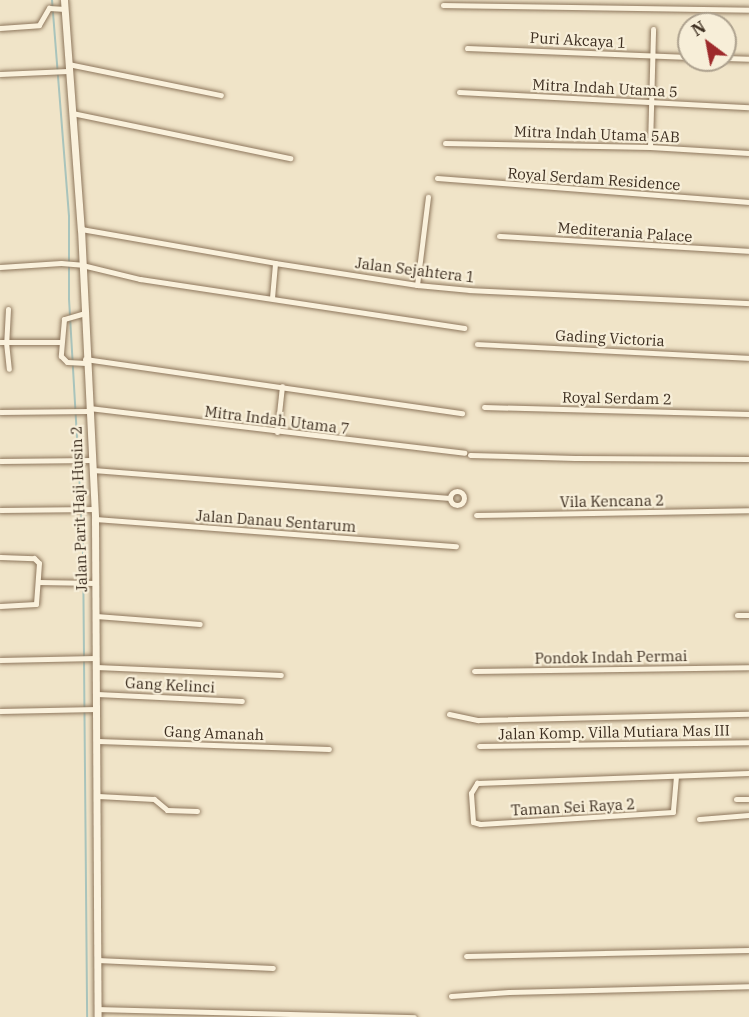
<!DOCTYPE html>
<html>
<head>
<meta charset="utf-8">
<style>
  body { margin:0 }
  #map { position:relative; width:749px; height:1017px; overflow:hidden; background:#f0e4c8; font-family:"IBM Plex Serif",serif }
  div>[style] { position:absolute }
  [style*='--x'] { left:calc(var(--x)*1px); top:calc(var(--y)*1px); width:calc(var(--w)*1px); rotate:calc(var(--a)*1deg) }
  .stream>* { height:2px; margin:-1px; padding:0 1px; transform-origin:1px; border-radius:1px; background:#a9c4bc }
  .roads { filter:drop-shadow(0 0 2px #8d765c) drop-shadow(0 0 2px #8d765c) }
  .minor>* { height:5px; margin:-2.5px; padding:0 2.5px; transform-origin:2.5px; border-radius:2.5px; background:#faf1dc }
  .minor>.ring { margin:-2.5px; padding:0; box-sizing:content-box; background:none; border:5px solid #faf1dc; border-radius:50% }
  .tertiary>* { height:7px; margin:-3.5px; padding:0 3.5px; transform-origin:3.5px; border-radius:3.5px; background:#faf1dc }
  span { translate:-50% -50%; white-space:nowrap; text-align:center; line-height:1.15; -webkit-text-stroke:4.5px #f7eed8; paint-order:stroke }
  .street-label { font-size:15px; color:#3d2e20 }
  .north { position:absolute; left:677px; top:12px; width:60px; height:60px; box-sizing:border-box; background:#f7eed8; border:2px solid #ada18e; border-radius:50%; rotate:328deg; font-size:16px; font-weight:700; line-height:24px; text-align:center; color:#3d2e20 }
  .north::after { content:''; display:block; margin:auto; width:21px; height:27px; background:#9e2a2b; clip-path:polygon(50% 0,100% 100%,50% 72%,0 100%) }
</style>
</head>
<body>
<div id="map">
  <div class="stream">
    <i style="--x:52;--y:0;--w:217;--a:85.5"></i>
    <i style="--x:69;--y:216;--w:83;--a:90"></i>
    <i style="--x:69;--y:299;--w:244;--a:86.7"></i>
    <i style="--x:83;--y:543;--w:474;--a:89.5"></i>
  </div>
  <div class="roads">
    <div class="minor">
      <i style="--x:443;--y:5;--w:306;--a:0.9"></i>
      <i style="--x:0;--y:28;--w:39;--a:-4"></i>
      <i style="--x:39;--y:25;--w:20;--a:-60"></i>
      <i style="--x:49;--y:8;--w:16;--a:4"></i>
      <i style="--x:467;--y:48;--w:222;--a:2.3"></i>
      <i style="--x:725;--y:58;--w:24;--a:2"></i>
      <i style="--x:68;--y:64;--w:156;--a:11.5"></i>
      <i style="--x:0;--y:74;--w:68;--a:-2.5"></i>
      <i style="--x:459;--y:92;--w:290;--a:3"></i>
      <i style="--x:72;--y:113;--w:223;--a:11.7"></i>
      <i style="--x:445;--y:143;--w:205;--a:1.1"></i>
      <i style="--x:650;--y:147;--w:99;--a:3.5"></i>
      <i style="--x:650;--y:147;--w:118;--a:-88.5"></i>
      <i style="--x:437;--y:178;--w:313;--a:4.4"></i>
      <i style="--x:81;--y:229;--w:197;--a:9.9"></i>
      <i style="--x:275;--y:263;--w:144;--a:8.8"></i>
      <i style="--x:417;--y:285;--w:53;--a:5.4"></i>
      <i style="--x:470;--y:290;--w:279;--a:2.7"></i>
      <i style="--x:499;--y:236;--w:250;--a:3.4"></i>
      <i style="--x:0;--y:267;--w:61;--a:-3.8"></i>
      <i style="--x:61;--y:263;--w:21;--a:5"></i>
      <i style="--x:82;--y:265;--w:60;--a:13.6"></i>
      <i style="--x:140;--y:279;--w:328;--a:8.6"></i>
      <i style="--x:417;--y:285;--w:89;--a:-82.9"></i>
      <i style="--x:272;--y:298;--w:35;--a:-85"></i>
      <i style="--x:8;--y:309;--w:33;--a:93"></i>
      <i style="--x:6;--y:342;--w:27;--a:84"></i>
      <i style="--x:85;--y:313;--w:22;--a:164"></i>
      <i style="--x:64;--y:319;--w:37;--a:95"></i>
      <i style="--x:61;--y:356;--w:8;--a:45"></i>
      <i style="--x:67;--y:362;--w:19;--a:3"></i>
      <i style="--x:0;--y:342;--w:61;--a:0"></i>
      <i style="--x:477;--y:344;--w:272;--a:2.9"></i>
      <i style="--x:85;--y:359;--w:381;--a:8.2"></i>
      <i style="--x:484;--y:407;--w:265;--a:1.5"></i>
      <i style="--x:89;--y:408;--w:378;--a:6.8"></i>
      <i style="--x:0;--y:412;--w:89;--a:-0.6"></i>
      <i style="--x:277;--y:432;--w:46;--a:-83.8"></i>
      <i style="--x:470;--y:455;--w:105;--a:1.6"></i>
      <i style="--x:575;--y:458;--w:174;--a:0.3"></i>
      <i style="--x:0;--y:461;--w:92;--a:-0.6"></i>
      <i style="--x:93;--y:470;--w:358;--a:4.5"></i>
      <i class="ring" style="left:450px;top:491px;width:9px;height:9px"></i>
      <i style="--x:0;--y:510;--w:95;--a:-0.6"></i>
      <i style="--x:476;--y:515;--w:273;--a:-1"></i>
      <i style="--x:95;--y:519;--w:362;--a:4.3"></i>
      <i style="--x:0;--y:557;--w:34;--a:2"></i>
      <i style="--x:34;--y:558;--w:7;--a:45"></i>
      <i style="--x:39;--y:563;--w:41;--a:94.2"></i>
      <i style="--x:36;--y:604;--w:36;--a:177"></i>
      <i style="--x:38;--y:582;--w:58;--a:1"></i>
      <i style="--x:737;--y:615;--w:12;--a:0"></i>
      <i style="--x:96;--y:616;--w:104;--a:4.4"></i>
      <i style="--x:0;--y:660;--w:96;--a:-1.2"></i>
      <i style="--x:96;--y:667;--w:185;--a:2.5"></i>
      <i style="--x:474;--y:671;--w:275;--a:-0.8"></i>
      <i style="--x:97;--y:694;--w:145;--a:2.8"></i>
      <i style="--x:0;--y:711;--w:97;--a:-1.2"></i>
      <i style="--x:449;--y:714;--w:30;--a:12"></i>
      <i style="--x:478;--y:720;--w:271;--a:-1.3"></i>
      <i style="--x:98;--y:741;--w:231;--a:2"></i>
      <i style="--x:479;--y:746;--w:270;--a:-0.8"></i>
      <i style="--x:676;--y:776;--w:36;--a:95"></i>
      <i style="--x:673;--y:812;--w:193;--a:176.4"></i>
      <i style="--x:480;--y:824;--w:7;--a:-164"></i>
      <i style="--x:473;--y:822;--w:29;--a:-94"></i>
      <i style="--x:471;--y:793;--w:12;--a:-59"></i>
      <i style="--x:477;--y:783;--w:272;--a:-2.1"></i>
      <i style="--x:98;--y:796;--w:56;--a:3.1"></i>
      <i style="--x:154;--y:799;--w:17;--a:40"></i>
      <i style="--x:167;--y:810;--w:30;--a:2"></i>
      <i style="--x:736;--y:799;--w:13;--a:0"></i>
      <i style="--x:699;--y:819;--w:50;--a:-4.6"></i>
      <i style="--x:466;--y:956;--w:283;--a:-1.2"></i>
      <i style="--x:97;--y:960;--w:176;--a:2.6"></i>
      <i style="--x:451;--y:996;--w:58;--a:-3.9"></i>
      <i style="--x:509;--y:992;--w:240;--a:-1.4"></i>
      <i style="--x:98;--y:1009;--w:316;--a:1.5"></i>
    </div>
    <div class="tertiary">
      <i style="--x:64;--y:0;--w:230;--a:85.8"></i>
      <i style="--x:81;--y:229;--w:290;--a:87.2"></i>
      <i style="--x:95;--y:519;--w:498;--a:89.7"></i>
    </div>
  </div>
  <div class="street-label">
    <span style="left:578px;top:40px;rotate:3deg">Puri Akcaya 1</span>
    <span style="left:605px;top:88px;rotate:3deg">Mitra Indah Utama 5</span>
    <span style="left:597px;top:134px;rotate:2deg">Mitra Indah Utama 5AB</span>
    <span style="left:594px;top:179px;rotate:4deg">Royal Serdam Residence</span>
    <span style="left:625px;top:232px;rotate:4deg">Mediterania Palace</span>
    <span style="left:415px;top:270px;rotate:7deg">Jalan Sejahtera 1</span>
    <span style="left:610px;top:338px;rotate:3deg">Gading Victoria</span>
    <span style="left:617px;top:398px;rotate:1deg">Royal Serdam 2</span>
    <span style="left:277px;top:420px;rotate:7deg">Mitra Indah Utama 7</span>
    <span style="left:612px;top:501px;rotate:-1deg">Vila Kencana 2</span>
    <span style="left:79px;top:509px;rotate:-92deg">Jalan Parit Haji Husin 2</span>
    <span style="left:276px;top:521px;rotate:4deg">Jalan Danau Sentarum</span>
    <span style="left:611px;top:657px;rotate:-1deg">Pondok Indah Permai</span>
    <span style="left:170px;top:685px;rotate:3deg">Gang Kelinci</span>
    <span style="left:614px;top:732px;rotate:-1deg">Jalan Komp. Villa Mutiara Mas III</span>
    <span style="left:214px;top:733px;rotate:2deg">Gang Amanah</span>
    <span style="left:573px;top:807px;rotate:-3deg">Taman Sei Raya 2</span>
  </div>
  <div class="north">N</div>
</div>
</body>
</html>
